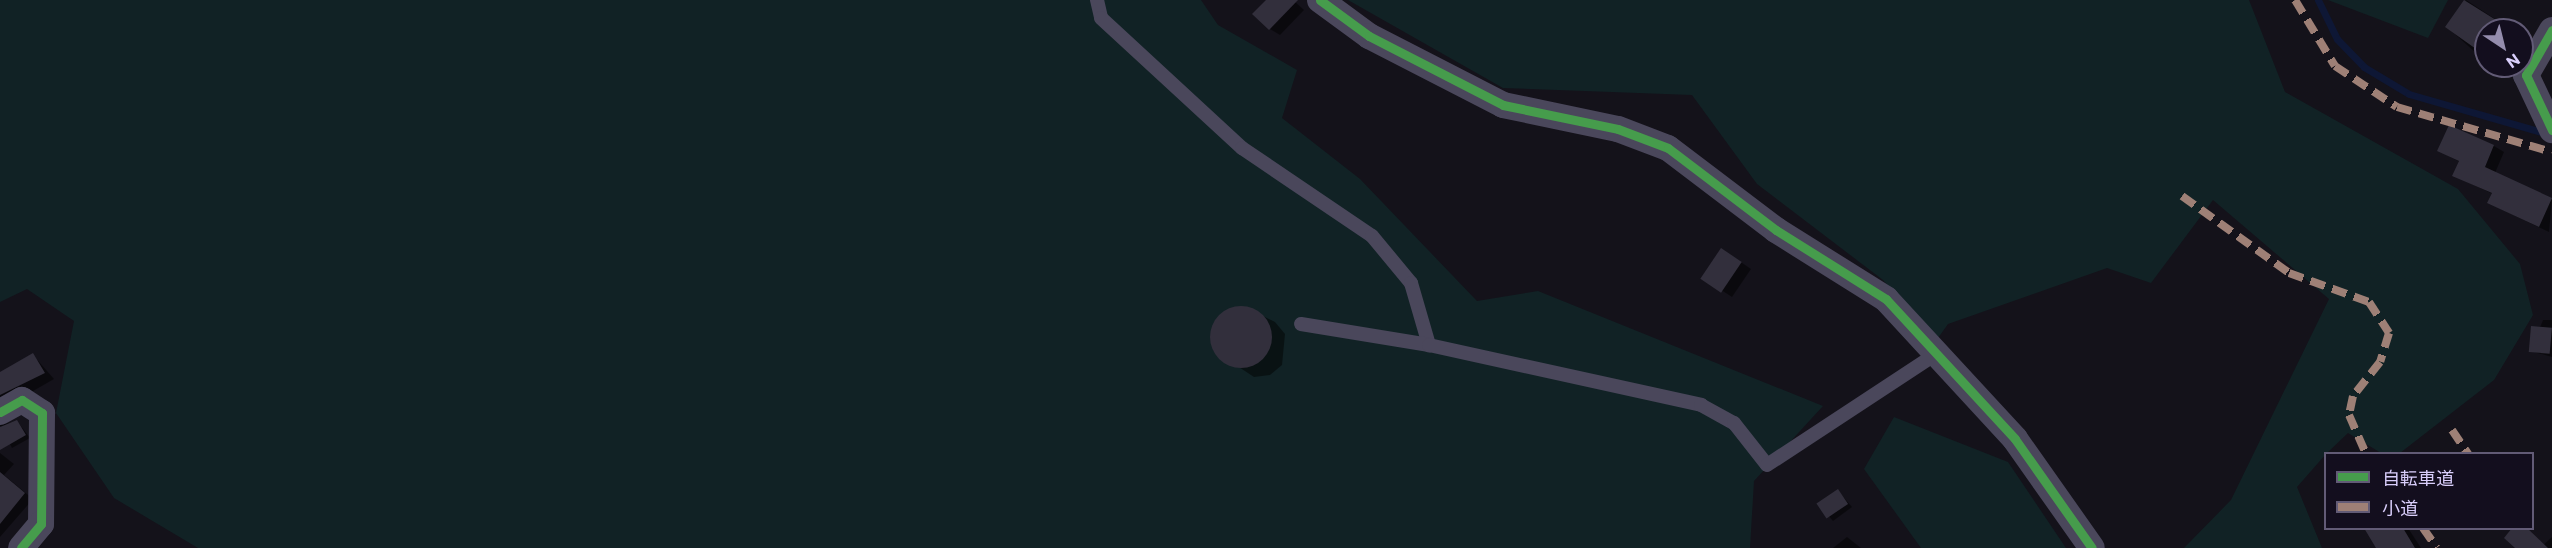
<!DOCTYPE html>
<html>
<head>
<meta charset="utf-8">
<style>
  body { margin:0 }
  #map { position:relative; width:2552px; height:548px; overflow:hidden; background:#14121a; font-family:Commissioner,"Noto Sans JP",sans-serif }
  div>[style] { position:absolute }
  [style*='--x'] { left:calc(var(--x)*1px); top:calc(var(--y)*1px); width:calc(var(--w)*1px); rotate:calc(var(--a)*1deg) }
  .green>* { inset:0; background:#112225 }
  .shadow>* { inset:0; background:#0007 }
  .stream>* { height:7px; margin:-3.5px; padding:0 3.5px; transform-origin:3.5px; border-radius:3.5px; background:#0e1735 }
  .building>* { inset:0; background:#322f3c; transform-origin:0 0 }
  .round { border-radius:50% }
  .service>* { height:14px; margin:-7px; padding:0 7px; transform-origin:7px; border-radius:7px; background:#4a475b }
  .minor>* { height:26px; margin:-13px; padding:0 13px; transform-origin:13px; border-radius:13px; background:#4a475b }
  .quiet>* { height:8px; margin-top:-4px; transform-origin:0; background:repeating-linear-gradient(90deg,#9e8076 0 15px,transparent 0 23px) }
  .cycleway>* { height:9px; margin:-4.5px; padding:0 4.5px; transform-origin:4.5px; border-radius:4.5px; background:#469c4c }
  span { translate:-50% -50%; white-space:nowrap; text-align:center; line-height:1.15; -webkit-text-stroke:4.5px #130e1e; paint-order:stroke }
  .legend { position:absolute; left:2324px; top:452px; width:210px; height:78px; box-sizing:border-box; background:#130e1e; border:2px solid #625b76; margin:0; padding:8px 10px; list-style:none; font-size:18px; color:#d9cefb }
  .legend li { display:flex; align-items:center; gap:12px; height:30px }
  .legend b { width:30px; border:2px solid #625b76 }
  .north { position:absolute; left:2474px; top:18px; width:60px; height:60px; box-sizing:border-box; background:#130e1e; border:2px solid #625b76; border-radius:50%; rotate:145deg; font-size:16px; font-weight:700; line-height:24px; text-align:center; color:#d9cefb }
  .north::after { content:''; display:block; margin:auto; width:21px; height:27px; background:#948cac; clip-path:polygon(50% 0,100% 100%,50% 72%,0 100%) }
</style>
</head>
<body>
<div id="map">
  <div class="green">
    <i style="clip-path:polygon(0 0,1201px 0,1218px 25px,1297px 70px,1282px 118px,1360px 179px,1477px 301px,1538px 291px,1823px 406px,1754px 481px,1750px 548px,198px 548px,114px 498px,56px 413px,74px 321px,27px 289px,0 302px)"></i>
    <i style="clip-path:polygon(1348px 0,2249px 0,2285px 92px,2458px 189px,2520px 264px,2533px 315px,2494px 380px,2400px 453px,2381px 453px,2348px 433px,2326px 454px,2297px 487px,2322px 548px,2184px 548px,2231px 500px,2329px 299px,2213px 200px,2151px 283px,2107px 268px,1948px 324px,1938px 338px,1883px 280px,1757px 184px,1692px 95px,1503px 88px)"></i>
    <i style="clip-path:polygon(2328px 0,2448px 0,2428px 38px)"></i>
    <i style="clip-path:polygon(1894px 417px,2008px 462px,2066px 548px,1921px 548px,1864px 469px)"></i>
  </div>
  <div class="shadow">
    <i style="clip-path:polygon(1268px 0,1293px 0,1304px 10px,1280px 35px,1270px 29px)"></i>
    <i style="clip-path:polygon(2466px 0,2512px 30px,2486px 30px,2486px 62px,2447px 27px)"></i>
    <i style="clip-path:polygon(2522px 37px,2533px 45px,2522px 61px)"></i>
    <i style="clip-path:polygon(2492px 66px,2519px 66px,2511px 77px)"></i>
    <i style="clip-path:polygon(2494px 146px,2504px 152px,2495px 173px,2552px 200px,2549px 232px,2499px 208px,2493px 194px,2465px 181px,2460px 162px,2439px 151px)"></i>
    <i style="clip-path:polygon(1732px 256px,1751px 269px,1732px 297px,1703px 278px)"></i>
    <i style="clip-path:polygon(1244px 307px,1275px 322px,1285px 334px,1282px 365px,1270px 375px,1254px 377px,1213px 350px,1216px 319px)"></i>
    <i style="clip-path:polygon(2543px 320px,2552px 320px,2552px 357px,2531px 351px)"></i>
    <i style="clip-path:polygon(33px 355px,54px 379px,0 410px,0 374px)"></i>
    <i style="clip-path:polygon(17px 421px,30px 438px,12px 448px,0 425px)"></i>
    <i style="clip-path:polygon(0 453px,14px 464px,4px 475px,33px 499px,0 537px)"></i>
    <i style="clip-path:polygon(1838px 491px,1852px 507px,1833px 521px,1819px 505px)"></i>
    <i style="clip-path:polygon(2365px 528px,2408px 528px,2421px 548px,2378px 548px)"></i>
    <i style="clip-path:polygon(1847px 537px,1861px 548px,1833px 548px)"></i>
    <i style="clip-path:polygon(2552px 537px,2552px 548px,2540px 548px)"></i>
  </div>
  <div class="stream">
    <i style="--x:2318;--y:0;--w:43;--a:64"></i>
    <i style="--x:2337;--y:39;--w:39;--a:46"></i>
    <i style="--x:2364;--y:67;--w:52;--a:31"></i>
    <i style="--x:2409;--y:94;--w:141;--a:16"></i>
  </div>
  <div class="building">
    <i style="clip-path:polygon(1266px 0,1298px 0,1269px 30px,1252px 14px)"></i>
    <i style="clip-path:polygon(2464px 0,2512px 30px,2486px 30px,2486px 56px,2445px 27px)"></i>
    <i style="clip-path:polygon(2449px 125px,2494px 145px,2485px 167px,2552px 198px,2539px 227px,2487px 203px,2492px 193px,2452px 176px,2459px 161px,2437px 151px)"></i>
    <i style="left:1721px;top:248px;width:25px;height:37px;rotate:34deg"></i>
    <i class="round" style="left:1210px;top:306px;width:62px;height:62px"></i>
    <i style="left:2531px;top:326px;width:21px;height:26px;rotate:5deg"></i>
    <i style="clip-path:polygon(33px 353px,45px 373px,0 395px,0 372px)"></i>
    <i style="clip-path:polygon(17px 420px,26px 435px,0 450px,0 427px)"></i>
    <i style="clip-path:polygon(0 472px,25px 493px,0 524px)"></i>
    <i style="left:1838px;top:489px;width:18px;height:26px;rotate:56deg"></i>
    <i style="clip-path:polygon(2364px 528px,2403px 528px,2415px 548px,2376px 548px)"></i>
    <i style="clip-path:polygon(2512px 528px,2527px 528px,2548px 548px,2515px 548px,2504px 538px)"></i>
  </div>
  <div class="service">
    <i style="--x:1097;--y:0;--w:18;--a:77"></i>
    <i style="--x:1101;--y:18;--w:192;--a:42.7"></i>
    <i style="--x:1242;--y:148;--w:157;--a:34.1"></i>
    <i style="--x:1372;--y:236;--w:61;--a:50.3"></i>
    <i style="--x:1411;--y:283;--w:65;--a:73.8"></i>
    <i style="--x:1301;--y:324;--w:130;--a:9.3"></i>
    <i style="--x:1429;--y:345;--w:279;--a:12.4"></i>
    <i style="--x:1701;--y:405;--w:38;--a:29"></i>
    <i style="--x:1734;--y:423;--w:53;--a:51.8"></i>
    <i style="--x:1767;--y:465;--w:206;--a:-33.3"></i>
  </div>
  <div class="minor">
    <i style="--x:1320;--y:0;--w:61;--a:36.3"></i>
    <i style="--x:1369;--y:36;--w:151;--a:27.2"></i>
    <i style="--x:1503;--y:105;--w:117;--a:11.8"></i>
    <i style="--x:1618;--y:129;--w:53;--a:20.8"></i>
    <i style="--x:1668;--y:148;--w:136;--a:37.2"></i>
    <i style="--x:1776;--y:230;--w:130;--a:32.1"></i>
    <i style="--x:1886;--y:299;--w:190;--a:47.3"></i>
    <i style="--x:2015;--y:439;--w:133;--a:54.8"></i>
    <i style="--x:2552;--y:30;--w:52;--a:120"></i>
    <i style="--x:2526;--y:75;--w:61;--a:64.7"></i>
    <i style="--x:0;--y:412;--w:25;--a:-29"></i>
    <i style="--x:22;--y:400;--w:24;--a:33"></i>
    <i style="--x:42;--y:413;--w:111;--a:90.5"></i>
    <i style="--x:41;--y:524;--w:31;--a:130"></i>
  </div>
  <div class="quiet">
    <i style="--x:2295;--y:0;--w:77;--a:58.8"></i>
    <i style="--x:2335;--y:66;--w:74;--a:33.5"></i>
    <i style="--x:2397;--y:107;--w:161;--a:16.2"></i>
    <i style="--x:2182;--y:196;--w:132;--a:35.7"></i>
    <i style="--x:2289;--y:273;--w:85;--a:19.9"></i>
    <i style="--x:2369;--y:302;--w:37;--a:57"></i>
    <i style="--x:2389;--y:333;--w:30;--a:107"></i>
    <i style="--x:2380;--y:362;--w:43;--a:128.5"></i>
    <i style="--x:2353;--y:396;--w:19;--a:102"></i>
    <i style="--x:2349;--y:415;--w:43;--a:66.4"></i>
    <i style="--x:2452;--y:430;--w:29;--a:56"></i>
    <i style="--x:2423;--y:528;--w:24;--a:55"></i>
  </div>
  <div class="cycleway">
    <i style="--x:1320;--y:0;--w:61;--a:36.3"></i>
    <i style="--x:1369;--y:36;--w:151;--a:27.2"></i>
    <i style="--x:1503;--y:105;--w:117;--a:11.8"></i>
    <i style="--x:1618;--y:129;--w:53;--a:20.8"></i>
    <i style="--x:1668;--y:148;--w:136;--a:37.2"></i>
    <i style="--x:1776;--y:230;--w:130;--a:32.1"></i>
    <i style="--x:1886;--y:299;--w:190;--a:47.3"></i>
    <i style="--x:2015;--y:439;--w:133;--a:54.8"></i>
    <i style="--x:2552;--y:30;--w:52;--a:120"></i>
    <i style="--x:2526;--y:75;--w:61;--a:64.7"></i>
    <i style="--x:0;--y:412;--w:25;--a:-29"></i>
    <i style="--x:22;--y:400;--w:24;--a:33"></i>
    <i style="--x:42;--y:413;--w:111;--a:90.5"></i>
    <i style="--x:41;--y:524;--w:31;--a:130"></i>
  </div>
  <ul class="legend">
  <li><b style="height:8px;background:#469c4c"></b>自転車道</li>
  <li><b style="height:8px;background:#9e8076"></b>小道</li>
  </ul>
  <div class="north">N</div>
</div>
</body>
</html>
